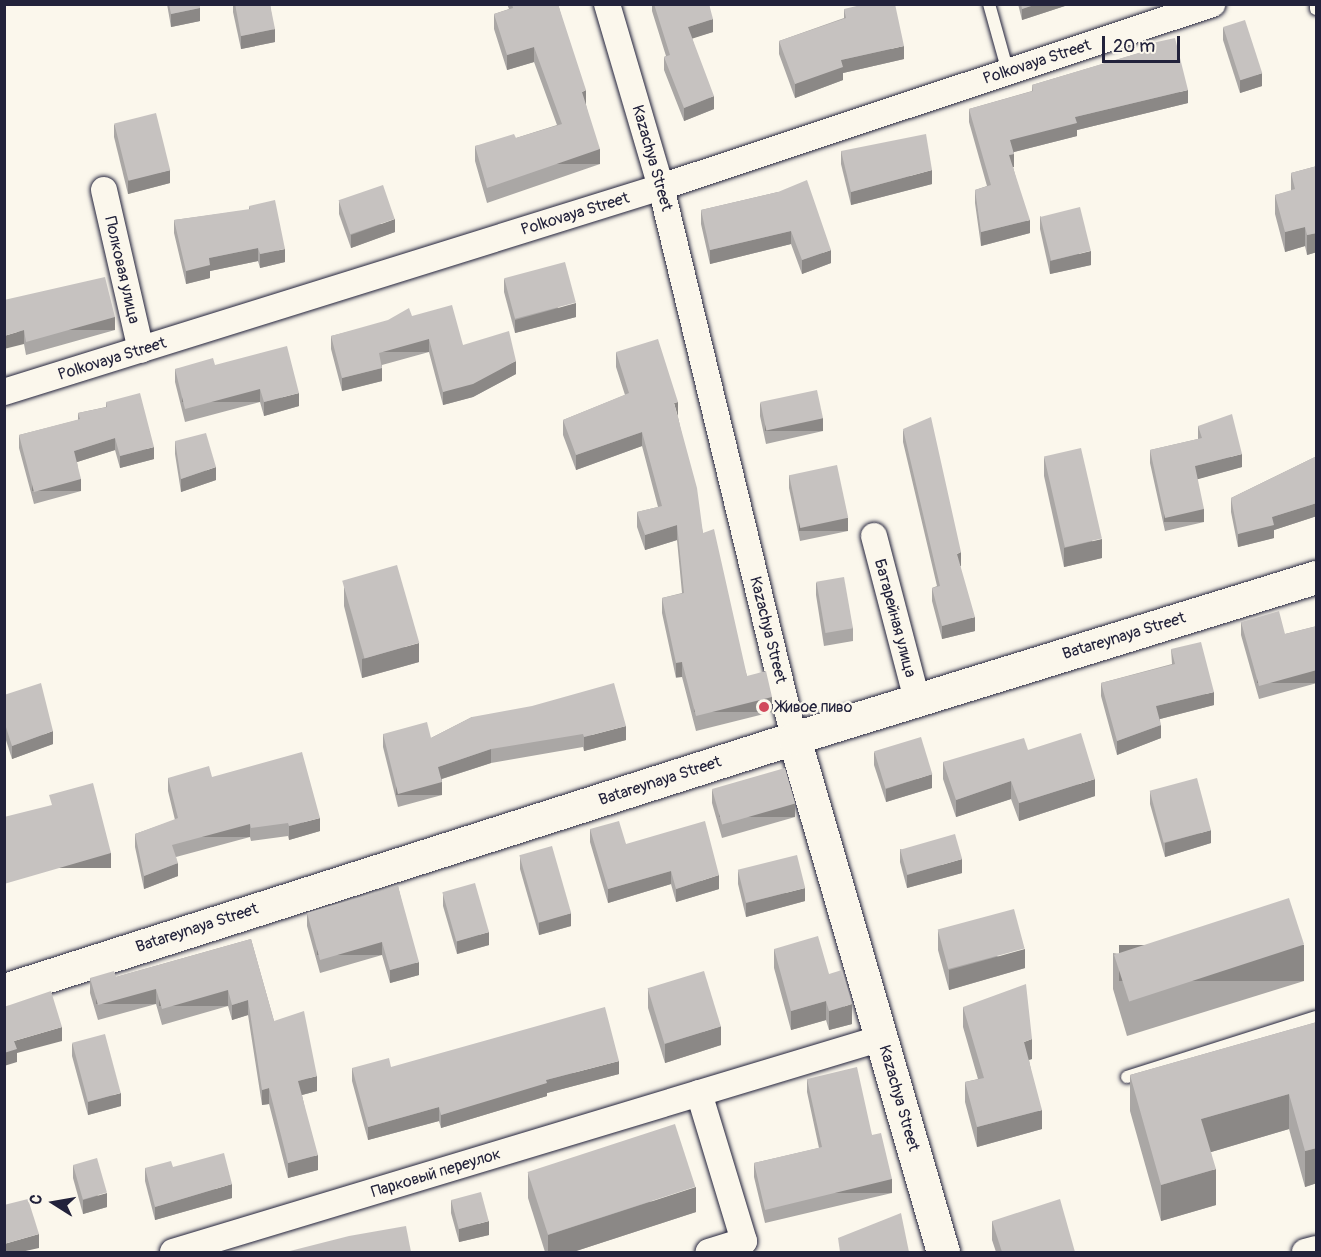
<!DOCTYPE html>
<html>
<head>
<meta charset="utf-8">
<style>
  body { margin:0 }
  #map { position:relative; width:1321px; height:1257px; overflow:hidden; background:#fbf7ec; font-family:Pangolin,sans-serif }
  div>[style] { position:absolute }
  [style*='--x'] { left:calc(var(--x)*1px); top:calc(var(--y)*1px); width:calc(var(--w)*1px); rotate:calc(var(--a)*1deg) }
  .roads { filter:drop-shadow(0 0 2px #22223b) drop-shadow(0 0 2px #22223b) }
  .lane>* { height:12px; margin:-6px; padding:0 6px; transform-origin:6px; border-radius:6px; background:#fbf7ec }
  .street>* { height:26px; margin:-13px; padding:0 13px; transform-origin:13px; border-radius:13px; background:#fbf7ec }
  .secondary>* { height:33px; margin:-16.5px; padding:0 16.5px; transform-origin:16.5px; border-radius:16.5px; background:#fbf7ec }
  .wall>* { inset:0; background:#aaa7a5 }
  .shaded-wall>* { inset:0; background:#8b8886; transform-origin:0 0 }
  .building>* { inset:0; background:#c6c2c0; transform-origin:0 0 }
  .dots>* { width:16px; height:16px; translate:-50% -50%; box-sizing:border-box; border:3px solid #fbf7ec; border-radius:50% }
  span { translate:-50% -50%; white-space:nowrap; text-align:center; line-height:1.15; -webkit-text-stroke:4.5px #fbf7ec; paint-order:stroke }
  .street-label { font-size:16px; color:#22223b }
  .poi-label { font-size:16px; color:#22223b }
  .left { translate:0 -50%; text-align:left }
  .frame { position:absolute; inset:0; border:6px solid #22223b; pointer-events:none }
  .north { position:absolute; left:24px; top:1173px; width:60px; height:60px; -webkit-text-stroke:4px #fbf7ec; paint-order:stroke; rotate:281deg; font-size:16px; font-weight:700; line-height:24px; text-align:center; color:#22223b }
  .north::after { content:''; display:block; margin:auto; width:21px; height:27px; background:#22223b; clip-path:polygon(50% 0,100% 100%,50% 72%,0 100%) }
  .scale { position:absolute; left:1102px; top:36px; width:78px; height:27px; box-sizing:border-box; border:3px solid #22223b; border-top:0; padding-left:8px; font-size:18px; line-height:21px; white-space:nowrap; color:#22223b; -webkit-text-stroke:4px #fbf7ec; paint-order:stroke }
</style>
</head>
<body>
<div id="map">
  <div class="roads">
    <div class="lane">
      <i style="--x:989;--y:4;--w:71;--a:74.4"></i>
      <i style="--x:1316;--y:4;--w:5;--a:90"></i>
      <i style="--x:1127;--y:1077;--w:198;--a:-17.6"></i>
    </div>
    <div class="street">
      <i style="--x:607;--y:4;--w:191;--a:73.6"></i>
      <i style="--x:661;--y:187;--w:567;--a:76.43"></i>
      <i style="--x:104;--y:190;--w:164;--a:77"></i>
      <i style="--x:4;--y:392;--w:688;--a:-17.33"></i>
      <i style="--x:661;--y:187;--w:581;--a:-18.37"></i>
      <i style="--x:874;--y:536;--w:170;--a:75.3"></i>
      <i style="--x:699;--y:1093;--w:155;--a:73.1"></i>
      <i style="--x:744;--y:1241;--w:37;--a:163"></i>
      <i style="--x:173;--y:1252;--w:741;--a:-16.8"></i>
      <i style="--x:1305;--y:1252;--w:11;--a:-15"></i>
    </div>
    <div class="secondary">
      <i style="--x:794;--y:738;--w:535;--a:73.83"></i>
      <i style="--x:4;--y:990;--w:829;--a:-17.69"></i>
      <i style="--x:794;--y:738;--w:546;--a:-17.14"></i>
    </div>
  </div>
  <div class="wall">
    <i style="clip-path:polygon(167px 4px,200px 4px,200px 21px,171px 27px)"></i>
    <i style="clip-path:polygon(233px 4px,270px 4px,275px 42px,241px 49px,233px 12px)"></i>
    <i style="clip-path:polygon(507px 4px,558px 4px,586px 105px,600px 164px,487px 203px,475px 161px,475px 146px,516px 138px,557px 125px,534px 62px,507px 70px,494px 29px,494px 14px,509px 9px)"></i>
    <i style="clip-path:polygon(652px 4px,709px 4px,713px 32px,692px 38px,714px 109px,684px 121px,664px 70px,664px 57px,666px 56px,652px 11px)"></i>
    <i style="clip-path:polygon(1018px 4px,1071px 4px,1022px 20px)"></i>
    <i style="clip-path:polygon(844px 9px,904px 59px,843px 73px,843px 80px,795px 98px,779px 54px,779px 41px,844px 18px)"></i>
    <i style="clip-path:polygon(1223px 27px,1262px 86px,1240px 93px,1223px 40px)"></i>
    <i style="clip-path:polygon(1143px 45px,1188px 103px,1077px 130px,1077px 136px,1014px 152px,1013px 167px,1030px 233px,981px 246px,975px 203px,975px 190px,987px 186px,969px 122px,969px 109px,1032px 91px,1032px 85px,1143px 52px)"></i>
    <i style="clip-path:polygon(114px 124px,170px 183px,128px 194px,114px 137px)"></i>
    <i style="clip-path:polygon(841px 151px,932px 184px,851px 205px,841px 164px)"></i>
    <i style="clip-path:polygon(1317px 166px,1317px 252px,1307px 255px,1305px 246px,1285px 252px,1275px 214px,1275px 195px,1291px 191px,1291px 173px)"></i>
    <i style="clip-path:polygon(778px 192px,831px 263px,802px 274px,791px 244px,710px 264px,701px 224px,701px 210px)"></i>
    <i style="clip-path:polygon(339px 201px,395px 232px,351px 248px,339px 214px)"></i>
    <i style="clip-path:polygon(249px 206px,285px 262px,260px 268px,258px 261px,210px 271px,210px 278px,186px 284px,174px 233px,174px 220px,249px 210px)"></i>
    <i style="clip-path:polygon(1040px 216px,1091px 265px,1050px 274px,1040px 229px)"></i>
    <i style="clip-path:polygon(504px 279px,576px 317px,515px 333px,504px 292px)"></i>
    <i style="clip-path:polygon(4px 300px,115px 330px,26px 355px,24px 344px)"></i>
    <i style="clip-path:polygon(412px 316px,463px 345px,516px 374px,473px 397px,443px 405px,429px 352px,382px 365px,382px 381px,342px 391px,331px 349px,331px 336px)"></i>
    <i style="clip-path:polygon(616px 352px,678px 417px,703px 533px,747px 676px,772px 712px,696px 731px,682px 677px,676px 678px,662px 613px,662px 598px,682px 593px,677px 540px,645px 550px,637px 527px,637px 512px,658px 507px,642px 446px,576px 470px,563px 435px,563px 420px,625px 395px,616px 367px)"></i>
    <i style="clip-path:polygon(215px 365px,299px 406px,264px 416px,260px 402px,185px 422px,175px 382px,175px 369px)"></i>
    <i style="clip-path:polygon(106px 402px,154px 459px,120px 468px,115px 450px,77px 462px,81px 491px,34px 504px,19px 448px,19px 435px,78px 420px,78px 413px,106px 407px)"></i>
    <i style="clip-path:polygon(760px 403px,823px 431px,766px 444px,760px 416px)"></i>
    <i style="clip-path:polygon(1198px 426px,1242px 467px,1197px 479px,1204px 522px,1165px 531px,1150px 463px,1150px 450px,1198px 439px)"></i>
    <i style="clip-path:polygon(903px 429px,961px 566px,960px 566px,975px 631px,942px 639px,932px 601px,932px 588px,937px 586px,903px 442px)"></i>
    <i style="clip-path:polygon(175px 441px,216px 480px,181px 492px,175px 454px)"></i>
    <i style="clip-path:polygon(1317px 456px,1317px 516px,1274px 530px,1274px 538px,1238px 547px,1231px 512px,1231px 498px)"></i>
    <i style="clip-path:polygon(1044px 457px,1102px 558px,1064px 567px,1044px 476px)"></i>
    <i style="clip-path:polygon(789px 475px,848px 531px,800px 541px,789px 488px)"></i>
    <i style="clip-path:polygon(816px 582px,853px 628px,853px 641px,824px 646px,816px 595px)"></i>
    <i style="clip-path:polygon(344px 587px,419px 662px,362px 678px,344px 606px)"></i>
    <i style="clip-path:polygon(1241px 622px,1285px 634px,1317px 626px,1317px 683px,1259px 699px,1241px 635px)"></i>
    <i style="clip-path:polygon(1171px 649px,1214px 705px,1160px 719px,1161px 738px,1117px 755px,1101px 696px,1101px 683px,1172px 664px)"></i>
    <i style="clip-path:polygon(4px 695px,53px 744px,12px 759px,4px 734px)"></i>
    <i style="clip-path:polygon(472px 717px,626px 740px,584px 751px,583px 747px,491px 763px,442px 779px,442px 795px,398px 807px,383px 747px,383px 734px,431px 738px)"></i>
    <i style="clip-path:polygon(1028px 750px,1095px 796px,1019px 821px,1011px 799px,956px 817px,943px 779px,943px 762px)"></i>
    <i style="clip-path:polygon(874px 752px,932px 788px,886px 802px,874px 765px)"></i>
    <i style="clip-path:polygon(212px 777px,320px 831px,289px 840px,288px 836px,251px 841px,250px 837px,176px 857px,178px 876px,144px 889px,135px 847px,135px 834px,175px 820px,168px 791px,168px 778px)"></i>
    <i style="clip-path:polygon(712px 790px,795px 817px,722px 838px,712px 803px)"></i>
    <i style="clip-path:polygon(1150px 791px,1211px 843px,1165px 857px,1150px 804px)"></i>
    <i style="clip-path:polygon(590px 829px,626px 844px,719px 889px,676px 902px,671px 884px,608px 903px,590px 842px)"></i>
    <i style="clip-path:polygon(900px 849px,962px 873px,907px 888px,900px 862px)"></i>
    <i style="clip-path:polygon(520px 856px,571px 926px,539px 935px,520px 869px)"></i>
    <i style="clip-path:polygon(738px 871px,805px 901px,746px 917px,738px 884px)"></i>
    <i style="clip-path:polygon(398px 886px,419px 975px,390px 983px,382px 955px,320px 973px,307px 926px,307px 913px)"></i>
    <i style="clip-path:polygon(443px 893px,489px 945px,457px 954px,443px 906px)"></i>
    <i style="clip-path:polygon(938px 931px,1025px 968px,949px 990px,938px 950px)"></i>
    <i style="clip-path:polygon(251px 939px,274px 1021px,317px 1091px,302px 1095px,318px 1170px,288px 1178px,269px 1104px,262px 1105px,248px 1015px,232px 1020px,228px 1006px,162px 1025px,156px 1004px,98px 1020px,90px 993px,90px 978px,116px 977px)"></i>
    <i style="clip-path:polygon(774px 949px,829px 974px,852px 1024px,829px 1030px,826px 1020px,791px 1030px,774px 968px)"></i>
    <i style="clip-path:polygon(1113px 953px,1304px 981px,1127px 1036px,1113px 989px)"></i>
    <i style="clip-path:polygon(648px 988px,721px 1045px,665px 1063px,648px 1008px)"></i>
    <i style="clip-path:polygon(963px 1007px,1032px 1059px,1029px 1060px,1042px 1129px,977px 1147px,965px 1102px,965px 1082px,978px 1079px,963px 1027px)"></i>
    <i style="clip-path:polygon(1317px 1022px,1317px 1183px,1305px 1187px,1289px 1129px,1211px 1152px,1216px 1205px,1161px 1221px,1130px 1111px,1130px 1075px)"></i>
    <i style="clip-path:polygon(72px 1043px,121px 1106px,88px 1115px,72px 1056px)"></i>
    <i style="clip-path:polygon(391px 1067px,619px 1074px,547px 1093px,547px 1096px,441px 1128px,439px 1121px,368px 1140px,352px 1081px,352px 1068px)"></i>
    <i style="clip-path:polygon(807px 1079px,872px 1135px,892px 1193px,765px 1223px,754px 1177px,754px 1163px,819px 1148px,807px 1092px)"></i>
    <i style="clip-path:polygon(73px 1165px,107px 1207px,83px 1214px,73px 1178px)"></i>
    <i style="clip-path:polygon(173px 1167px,232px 1198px,155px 1220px,145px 1181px,145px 1168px)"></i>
    <i style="clip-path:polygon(528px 1173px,696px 1212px,573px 1252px,545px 1252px,528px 1198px)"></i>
    <i style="clip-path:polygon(451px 1200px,489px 1235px,459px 1242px,451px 1213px)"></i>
    <i style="clip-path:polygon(992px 1221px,1075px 1252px,996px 1252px,992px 1240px)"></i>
  </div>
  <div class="shaded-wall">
    <i style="clip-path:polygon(1037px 4px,1071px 4px,1022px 20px,1022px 9px)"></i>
    <i style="clip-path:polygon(200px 8px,200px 21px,171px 27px,171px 14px)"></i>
    <i style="clip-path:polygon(713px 19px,713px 32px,688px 40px,688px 27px)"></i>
    <i style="clip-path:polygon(275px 29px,275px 42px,241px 49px,241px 36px)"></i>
    <i style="clip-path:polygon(904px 46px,904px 59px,843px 73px,843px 80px,795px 98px,795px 84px,841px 60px)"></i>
    <i style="clip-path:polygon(534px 47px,534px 62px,507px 70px,507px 55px)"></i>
    <i style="clip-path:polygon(1262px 73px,1262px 86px,1240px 93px,1240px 80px)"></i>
    <i style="clip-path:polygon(586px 90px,586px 105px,582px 107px,582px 92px)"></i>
    <i style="clip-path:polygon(1188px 90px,1188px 103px,1077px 130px,1077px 136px,1010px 153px,1010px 140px,1075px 117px)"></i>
    <i style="clip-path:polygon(714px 96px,714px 109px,684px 121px,684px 108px)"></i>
    <i style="left:600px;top:149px;width:15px;height:120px;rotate:90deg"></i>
    <i style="clip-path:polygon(1014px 154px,1014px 167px,1009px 168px,1009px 155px)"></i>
    <i style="clip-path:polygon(170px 170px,170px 183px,128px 194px,128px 180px)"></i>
    <i style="clip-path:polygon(932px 170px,932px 184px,851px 205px,851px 192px)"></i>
    <i style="clip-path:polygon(395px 219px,395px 232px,351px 248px,351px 235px)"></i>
    <i style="clip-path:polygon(1030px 220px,1030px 233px,981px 246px,981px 232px)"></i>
    <i style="clip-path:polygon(1305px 227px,1305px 246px,1285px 252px,1285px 232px)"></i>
    <i style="clip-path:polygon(791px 231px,791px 244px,710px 264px,710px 250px)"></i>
    <i style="clip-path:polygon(1317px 233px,1317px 252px,1307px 255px,1307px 235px)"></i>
    <i style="clip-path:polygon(258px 248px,258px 261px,210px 271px,210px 278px,186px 284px,186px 271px,209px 258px)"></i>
    <i style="clip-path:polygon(285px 249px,285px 262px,260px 268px,260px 254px)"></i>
    <i style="clip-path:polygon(831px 250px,831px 263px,802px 274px,802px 260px)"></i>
    <i style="clip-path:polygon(1091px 251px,1091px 265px,1050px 274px,1050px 261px)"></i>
    <i style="clip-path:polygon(576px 303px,576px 317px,515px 333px,515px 320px)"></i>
    <i style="left:115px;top:317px;width:13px;height:92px;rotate:90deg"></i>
    <i style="clip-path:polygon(24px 330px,24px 344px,4px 349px,4px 336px)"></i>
    <i style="left:429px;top:339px;width:13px;height:52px;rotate:90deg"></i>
    <i style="clip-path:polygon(516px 361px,516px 374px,473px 397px,443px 405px,443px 392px)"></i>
    <i style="clip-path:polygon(382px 368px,382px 381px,342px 391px,342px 378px)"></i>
    <i style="left:260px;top:389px;width:13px;height:78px;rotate:90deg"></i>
    <i style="clip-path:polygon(299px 393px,299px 406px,264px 416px,264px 402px)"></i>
    <i style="clip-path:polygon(678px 402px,678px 417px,674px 403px)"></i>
    <i style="left:823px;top:418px;width:13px;height:58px;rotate:90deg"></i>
    <i style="clip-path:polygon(642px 432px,642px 446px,576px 470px,576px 455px)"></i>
    <i style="clip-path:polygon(115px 438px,115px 450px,74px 463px,74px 451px)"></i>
    <i style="clip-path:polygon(154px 447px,154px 459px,120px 468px,120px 456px)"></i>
    <i style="clip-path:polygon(1242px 454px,1242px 467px,1195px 480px,1195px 466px)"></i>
    <i style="clip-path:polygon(216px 467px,216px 480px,181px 492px,181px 479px)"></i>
    <i style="left:81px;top:479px;width:12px;height:49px;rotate:90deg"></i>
    <i style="clip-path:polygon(1317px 503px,1317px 516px,1274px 530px,1274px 538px,1238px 547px,1238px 534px,1272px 517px)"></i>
    <i style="left:1204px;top:509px;width:13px;height:40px;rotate:90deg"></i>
    <i style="left:848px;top:518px;width:13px;height:49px;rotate:90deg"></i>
    <i style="clip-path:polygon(677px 525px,677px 540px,645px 550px,645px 535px)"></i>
    <i style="clip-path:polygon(1102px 539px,1102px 558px,1064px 567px,1064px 548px)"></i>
    <i style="clip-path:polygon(961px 552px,961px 566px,957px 567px,957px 554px)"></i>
    <i style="clip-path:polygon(975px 617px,975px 631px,942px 639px,942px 626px)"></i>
    <i style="clip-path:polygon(419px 643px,419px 662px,362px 678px,362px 659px)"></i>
    <i style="left:682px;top:662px;width:15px;height:6px;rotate:90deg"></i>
    <i style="left:1317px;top:670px;width:13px;height:60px;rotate:90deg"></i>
    <i style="clip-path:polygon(1214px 692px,1214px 705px,1156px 720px,1156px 706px)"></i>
    <i style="left:772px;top:697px;width:15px;height:78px;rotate:90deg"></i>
    <i style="clip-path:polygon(1161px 725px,1161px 738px,1117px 755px,1117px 741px)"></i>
    <i style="clip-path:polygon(626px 726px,626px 740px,584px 751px,584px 737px)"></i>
    <i style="clip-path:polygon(53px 731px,53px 744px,12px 759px,12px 746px)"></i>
    <i style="clip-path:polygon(491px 749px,491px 763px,438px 780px,438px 767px)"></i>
    <i style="clip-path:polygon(932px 774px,932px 788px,886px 802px,886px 789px)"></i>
    <i style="clip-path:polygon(1095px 779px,1095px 796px,1019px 821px,1019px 803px)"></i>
    <i style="clip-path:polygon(1011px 781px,1011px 799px,956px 817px,956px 800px)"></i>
    <i style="left:442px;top:782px;width:13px;height:46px;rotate:90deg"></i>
    <i style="left:795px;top:804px;width:13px;height:76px;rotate:90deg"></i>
    <i style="clip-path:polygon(320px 818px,320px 831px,289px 840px,289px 826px)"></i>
    <i style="left:250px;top:824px;width:13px;height:81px;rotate:90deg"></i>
    <i style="clip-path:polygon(1211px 830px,1211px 843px,1165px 857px,1165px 843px)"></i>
    <i style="left:111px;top:853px;width:15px;height:111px;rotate:90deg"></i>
    <i style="clip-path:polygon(962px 859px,962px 873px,907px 888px,907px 875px)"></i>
    <i style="clip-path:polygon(178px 863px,178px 876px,144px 889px,144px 876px)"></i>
    <i style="clip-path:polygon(671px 871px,671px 884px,608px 903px,608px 889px)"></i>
    <i style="clip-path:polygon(719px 875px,719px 889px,676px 902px,676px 889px)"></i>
    <i style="clip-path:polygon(805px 888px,805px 901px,746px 917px,746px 903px)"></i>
    <i style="clip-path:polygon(571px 913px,571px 926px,539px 935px,539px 922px)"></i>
    <i style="clip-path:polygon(489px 932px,489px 945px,457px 954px,457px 941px)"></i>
    <i style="left:382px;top:942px;width:13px;height:65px;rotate:90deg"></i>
    <i style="left:1304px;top:945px;width:36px;height:185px;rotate:90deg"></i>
    <i style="clip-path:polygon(1025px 949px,1025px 968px,949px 990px,949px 970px)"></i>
    <i style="clip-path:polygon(419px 962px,419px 975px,390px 983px,390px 970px)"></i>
    <i style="left:156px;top:989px;width:15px;height:60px;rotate:90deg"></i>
    <i style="left:228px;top:990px;width:16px;height:69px;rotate:90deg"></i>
    <i style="clip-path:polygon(248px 1000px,248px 1015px,232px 1020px,232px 1005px)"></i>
    <i style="clip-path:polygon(826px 1001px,826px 1020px,791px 1030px,791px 1011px)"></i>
    <i style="clip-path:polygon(852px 1004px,852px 1024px,829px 1030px,829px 1011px)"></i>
    <i style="clip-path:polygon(721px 1026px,721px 1045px,665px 1063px,665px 1044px)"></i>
    <i style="clip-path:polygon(62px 1027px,62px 1041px,17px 1053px,17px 1062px,4px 1066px,4px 1053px,14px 1041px)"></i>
    <i style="clip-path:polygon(1032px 1039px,1032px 1059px,1024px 1061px,1024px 1042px)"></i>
    <i style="clip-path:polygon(619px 1061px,619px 1074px,547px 1093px,547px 1096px,441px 1128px,441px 1115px,546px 1080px)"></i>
    <i style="clip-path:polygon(317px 1076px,317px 1091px,298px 1096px,298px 1081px)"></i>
    <i style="clip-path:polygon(269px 1088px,269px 1104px,262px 1105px,262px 1090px)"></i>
    <i style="clip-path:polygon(121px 1093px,121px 1106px,88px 1115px,88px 1102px)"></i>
    <i style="clip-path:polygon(1289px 1094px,1289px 1129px,1201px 1155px,1201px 1119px)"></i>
    <i style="clip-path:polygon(439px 1107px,439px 1121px,368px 1140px,368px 1127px)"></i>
    <i style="clip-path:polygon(1042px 1110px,1042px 1129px,977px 1147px,977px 1127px)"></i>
    <i style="clip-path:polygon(1317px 1148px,1317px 1183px,1305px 1187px,1305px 1151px)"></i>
    <i style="clip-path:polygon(318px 1155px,318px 1170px,288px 1178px,288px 1163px)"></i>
    <i style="clip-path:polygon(1216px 1169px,1216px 1205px,1161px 1221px,1161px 1185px)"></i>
    <i style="left:892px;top:1179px;width:14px;height:131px;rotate:90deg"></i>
    <i style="clip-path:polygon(232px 1184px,232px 1198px,155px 1220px,155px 1207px)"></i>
    <i style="clip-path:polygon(696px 1187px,696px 1212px,573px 1252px,548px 1252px,548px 1235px)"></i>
    <i style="clip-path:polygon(107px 1193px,107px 1207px,83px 1214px,83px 1200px)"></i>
    <i style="clip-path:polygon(489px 1221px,489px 1235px,459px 1242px,459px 1229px)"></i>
    <i style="clip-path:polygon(39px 1234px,39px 1248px,21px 1252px,4px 1252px,4px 1244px)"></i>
  </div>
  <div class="building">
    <i style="clip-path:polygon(169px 4px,200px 4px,200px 8px,171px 14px)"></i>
    <i style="clip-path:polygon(235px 4px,270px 4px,275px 29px,241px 36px)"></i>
    <i style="clip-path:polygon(512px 4px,558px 4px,586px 90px,582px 92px,600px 149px,487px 188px,475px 146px,514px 134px,516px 138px,562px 124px,534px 47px,507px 55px,494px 14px,513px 8px)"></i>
    <i style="clip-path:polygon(654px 4px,709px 4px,713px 19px,688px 27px,714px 96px,684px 108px,664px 57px,670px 55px)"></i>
    <i style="clip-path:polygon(865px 4px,895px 4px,904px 46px,841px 60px,843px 67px,795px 84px,779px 41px,846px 18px,844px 9px)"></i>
    <i style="clip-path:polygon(1021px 4px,1037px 4px,1022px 9px)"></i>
    <i style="left:1245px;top:20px;width:56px;height:23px;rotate:72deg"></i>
    <i style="clip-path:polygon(1175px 38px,1188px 90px,1075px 117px,1077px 123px,1010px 140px,1014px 154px,1009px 155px,1030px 220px,981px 232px,975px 190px,991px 185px,969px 109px,1033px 91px,1032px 85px,1145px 51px,1143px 45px)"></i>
    <i style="left:156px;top:113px;width:59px;height:43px;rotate:76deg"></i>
    <i style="clip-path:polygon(926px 134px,932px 170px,851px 192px,841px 151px)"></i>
    <i style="clip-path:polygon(1317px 166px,1317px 233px,1307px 235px,1305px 227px,1285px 232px,1275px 195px,1295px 189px,1291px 173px)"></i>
    <i style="clip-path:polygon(807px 180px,831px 250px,802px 260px,791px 231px,710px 250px,701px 210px,778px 192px)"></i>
    <i style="left:383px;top:185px;width:36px;height:47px;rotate:71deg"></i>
    <i style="clip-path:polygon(275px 200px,285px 249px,260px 254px,258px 248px,209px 258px,210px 265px,186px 271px,174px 220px,250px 209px,249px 206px)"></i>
    <i style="left:1080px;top:207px;width:45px;height:41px;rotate:76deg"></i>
    <i style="left:565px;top:262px;width:42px;height:63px;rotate:75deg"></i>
    <i style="clip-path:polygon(105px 277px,115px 317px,26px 342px,24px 330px,4px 336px,4px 300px)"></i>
    <i style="clip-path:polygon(452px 305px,463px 345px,509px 331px,516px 361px,473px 384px,443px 392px,429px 339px,379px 353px,382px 368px,342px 378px,331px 336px,388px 320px,409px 308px,412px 316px)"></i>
    <i style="clip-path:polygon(658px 339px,678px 402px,674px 403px,697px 488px,703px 533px,714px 529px,747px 676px,766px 671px,772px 697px,696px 716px,682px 662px,676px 663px,662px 598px,684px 593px,677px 525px,645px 535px,637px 512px,662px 506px,642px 432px,576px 455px,563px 420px,629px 393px,616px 352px)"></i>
    <i style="clip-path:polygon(287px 346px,299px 393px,264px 402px,260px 389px,185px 409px,175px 369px,213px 358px,215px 365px)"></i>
    <i style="left:817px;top:390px;width:29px;height:58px;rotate:78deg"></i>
    <i style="clip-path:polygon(140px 393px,154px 447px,120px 456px,115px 438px,74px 451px,81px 479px,34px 492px,19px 435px,80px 419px,78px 413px,107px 407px,106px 402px)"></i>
    <i style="clip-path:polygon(1232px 414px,1242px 454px,1195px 466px,1204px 509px,1165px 518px,1150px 450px,1202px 438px,1198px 426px)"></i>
    <i style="clip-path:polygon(931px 417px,961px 552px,957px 554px,975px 617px,942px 626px,932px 588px,940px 586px,903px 429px)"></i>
    <i style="clip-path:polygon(206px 433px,216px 467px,181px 479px,175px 441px)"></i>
    <i style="left:1081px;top:448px;width:93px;height:38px;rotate:77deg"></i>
    <i style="clip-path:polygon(1317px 456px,1317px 503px,1272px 517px,1274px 525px,1238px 534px,1231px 498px)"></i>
    <i style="left:837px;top:465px;width:54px;height:49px;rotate:78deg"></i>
    <i style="left:397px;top:565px;width:81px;height:57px;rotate:74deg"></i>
    <i style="left:844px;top:577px;width:52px;height:28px;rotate:80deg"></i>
    <i style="clip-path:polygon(1279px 611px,1285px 634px,1317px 626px,1317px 670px,1259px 686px,1241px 622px)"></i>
    <i style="clip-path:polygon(1201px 642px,1214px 692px,1156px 706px,1161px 725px,1117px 741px,1101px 683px,1175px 664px,1171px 649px)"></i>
    <i style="clip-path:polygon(41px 683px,53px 731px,12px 746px,4px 721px,4px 695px)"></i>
    <i style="clip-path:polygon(614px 683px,626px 726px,584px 737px,583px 734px,491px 749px,438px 767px,442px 782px,398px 794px,383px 734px,427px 722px,431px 738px,472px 717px,532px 706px)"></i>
    <i style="clip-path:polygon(1081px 733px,1095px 779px,1019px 803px,1011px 781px,956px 800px,943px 762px,1024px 738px,1028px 750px)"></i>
    <i style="left:921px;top:737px;width:39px;height:49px;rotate:73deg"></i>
    <i style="clip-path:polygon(302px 752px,320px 818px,289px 826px,288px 823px,251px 828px,250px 824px,172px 845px,178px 863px,144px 876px,135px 834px,178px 818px,168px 778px,209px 766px,212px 777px)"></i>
    <i style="left:785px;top:768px;width:37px;height:76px;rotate:74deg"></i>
    <i style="left:1197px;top:778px;width:54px;height:49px;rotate:75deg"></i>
    <i style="clip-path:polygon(93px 783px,111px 853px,4px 884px,4px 817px,52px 805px,49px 795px)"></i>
    <i style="clip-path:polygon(619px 821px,626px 844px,705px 821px,719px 875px,676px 889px,671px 871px,608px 889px,590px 829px)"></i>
    <i style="left:955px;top:834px;width:26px;height:57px;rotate:74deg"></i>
    <i style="left:552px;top:846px;width:70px;height:34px;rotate:74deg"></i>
    <i style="left:797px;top:855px;width:34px;height:61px;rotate:76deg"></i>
    <i style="left:475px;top:883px;width:51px;height:34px;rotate:74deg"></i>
    <i style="clip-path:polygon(398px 886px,419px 962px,390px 970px,382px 942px,320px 960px,307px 913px)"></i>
    <i style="left:1289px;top:898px;width:49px;height:184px;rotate:72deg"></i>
    <i style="left:1014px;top:909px;width:41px;height:79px;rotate:75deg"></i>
    <i style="clip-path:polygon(818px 936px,829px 974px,842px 970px,852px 1004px,829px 1011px,826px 1001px,791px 1011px,774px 949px)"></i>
    <i style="clip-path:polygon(251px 939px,274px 1021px,304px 1011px,317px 1076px,298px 1081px,318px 1155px,288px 1163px,269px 1088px,262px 1090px,248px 1000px,232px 1005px,228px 990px,162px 1009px,156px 989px,98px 1005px,90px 978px,114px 971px,116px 977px)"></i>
    <i style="left:704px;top:971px;width:58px;height:59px;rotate:73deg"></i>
    <i style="clip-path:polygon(1026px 984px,1032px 1039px,1024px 1042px,1042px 1110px,977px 1127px,965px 1082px,984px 1078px,963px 1007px)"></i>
    <i style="clip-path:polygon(51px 991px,62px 1027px,14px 1041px,17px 1049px,4px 1053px,4px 1007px)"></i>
    <i style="clip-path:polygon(605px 1007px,619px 1061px,546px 1080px,547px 1083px,441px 1115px,439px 1107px,368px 1127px,352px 1068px,389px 1058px,391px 1067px)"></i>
    <i style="clip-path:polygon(1317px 1022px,1317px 1148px,1305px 1151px,1289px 1094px,1201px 1119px,1216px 1169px,1161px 1185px,1130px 1075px)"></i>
    <i style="left:105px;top:1034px;width:61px;height:34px;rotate:75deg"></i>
    <i style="clip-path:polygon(857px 1067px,872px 1135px,881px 1133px,892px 1179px,765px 1210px,754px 1163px,822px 1147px,807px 1079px)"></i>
    <i style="left:675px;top:1124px;width:66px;height:155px;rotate:72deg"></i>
    <i style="clip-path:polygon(224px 1153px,232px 1184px,155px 1207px,145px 1168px,171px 1161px,173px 1167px)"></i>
    <i style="left:97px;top:1158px;width:36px;height:25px;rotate:74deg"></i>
    <i style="left:481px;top:1192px;width:30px;height:31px;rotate:75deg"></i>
    <i style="clip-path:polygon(28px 1199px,39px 1234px,4px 1244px,4px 1205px)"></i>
    <i style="clip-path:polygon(1060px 1199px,1075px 1252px,1002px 1252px,992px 1221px)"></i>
    <i style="clip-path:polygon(901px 1213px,909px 1252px,840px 1252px,838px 1238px)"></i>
    <i style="clip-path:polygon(406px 1226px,411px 1252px,286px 1252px,349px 1236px)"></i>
  </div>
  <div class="dots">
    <i style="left:764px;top:707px;background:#d1495b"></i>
  </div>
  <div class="street-label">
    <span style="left:1037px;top:62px;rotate:-18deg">Polkovaya Street</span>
    <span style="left:652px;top:158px;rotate:74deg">Kazachya Street</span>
    <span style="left:575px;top:214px;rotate:-17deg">Polkovaya Street</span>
    <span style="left:122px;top:270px;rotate:77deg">Полковая улица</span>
    <span style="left:112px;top:359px;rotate:-17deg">Polkovaya Street</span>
    <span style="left:895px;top:618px;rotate:75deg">Батарейная улица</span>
    <span style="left:768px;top:630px;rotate:76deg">Kazachya Street</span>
    <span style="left:1124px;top:636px;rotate:-17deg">Batareynaya Street</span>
    <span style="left:660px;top:781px;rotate:-18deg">Batareynaya Street</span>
    <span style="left:197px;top:928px;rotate:-18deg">Batareynaya Street</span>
    <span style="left:899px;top:1098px;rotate:74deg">Kazachya Street</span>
    <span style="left:436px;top:1173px;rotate:-17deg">Парковый переулок</span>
  </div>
  <div class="poi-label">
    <span class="left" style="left:776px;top:707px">Живое пиво</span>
  </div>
  <div class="frame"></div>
  <div class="north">С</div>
  <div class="scale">20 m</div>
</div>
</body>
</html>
